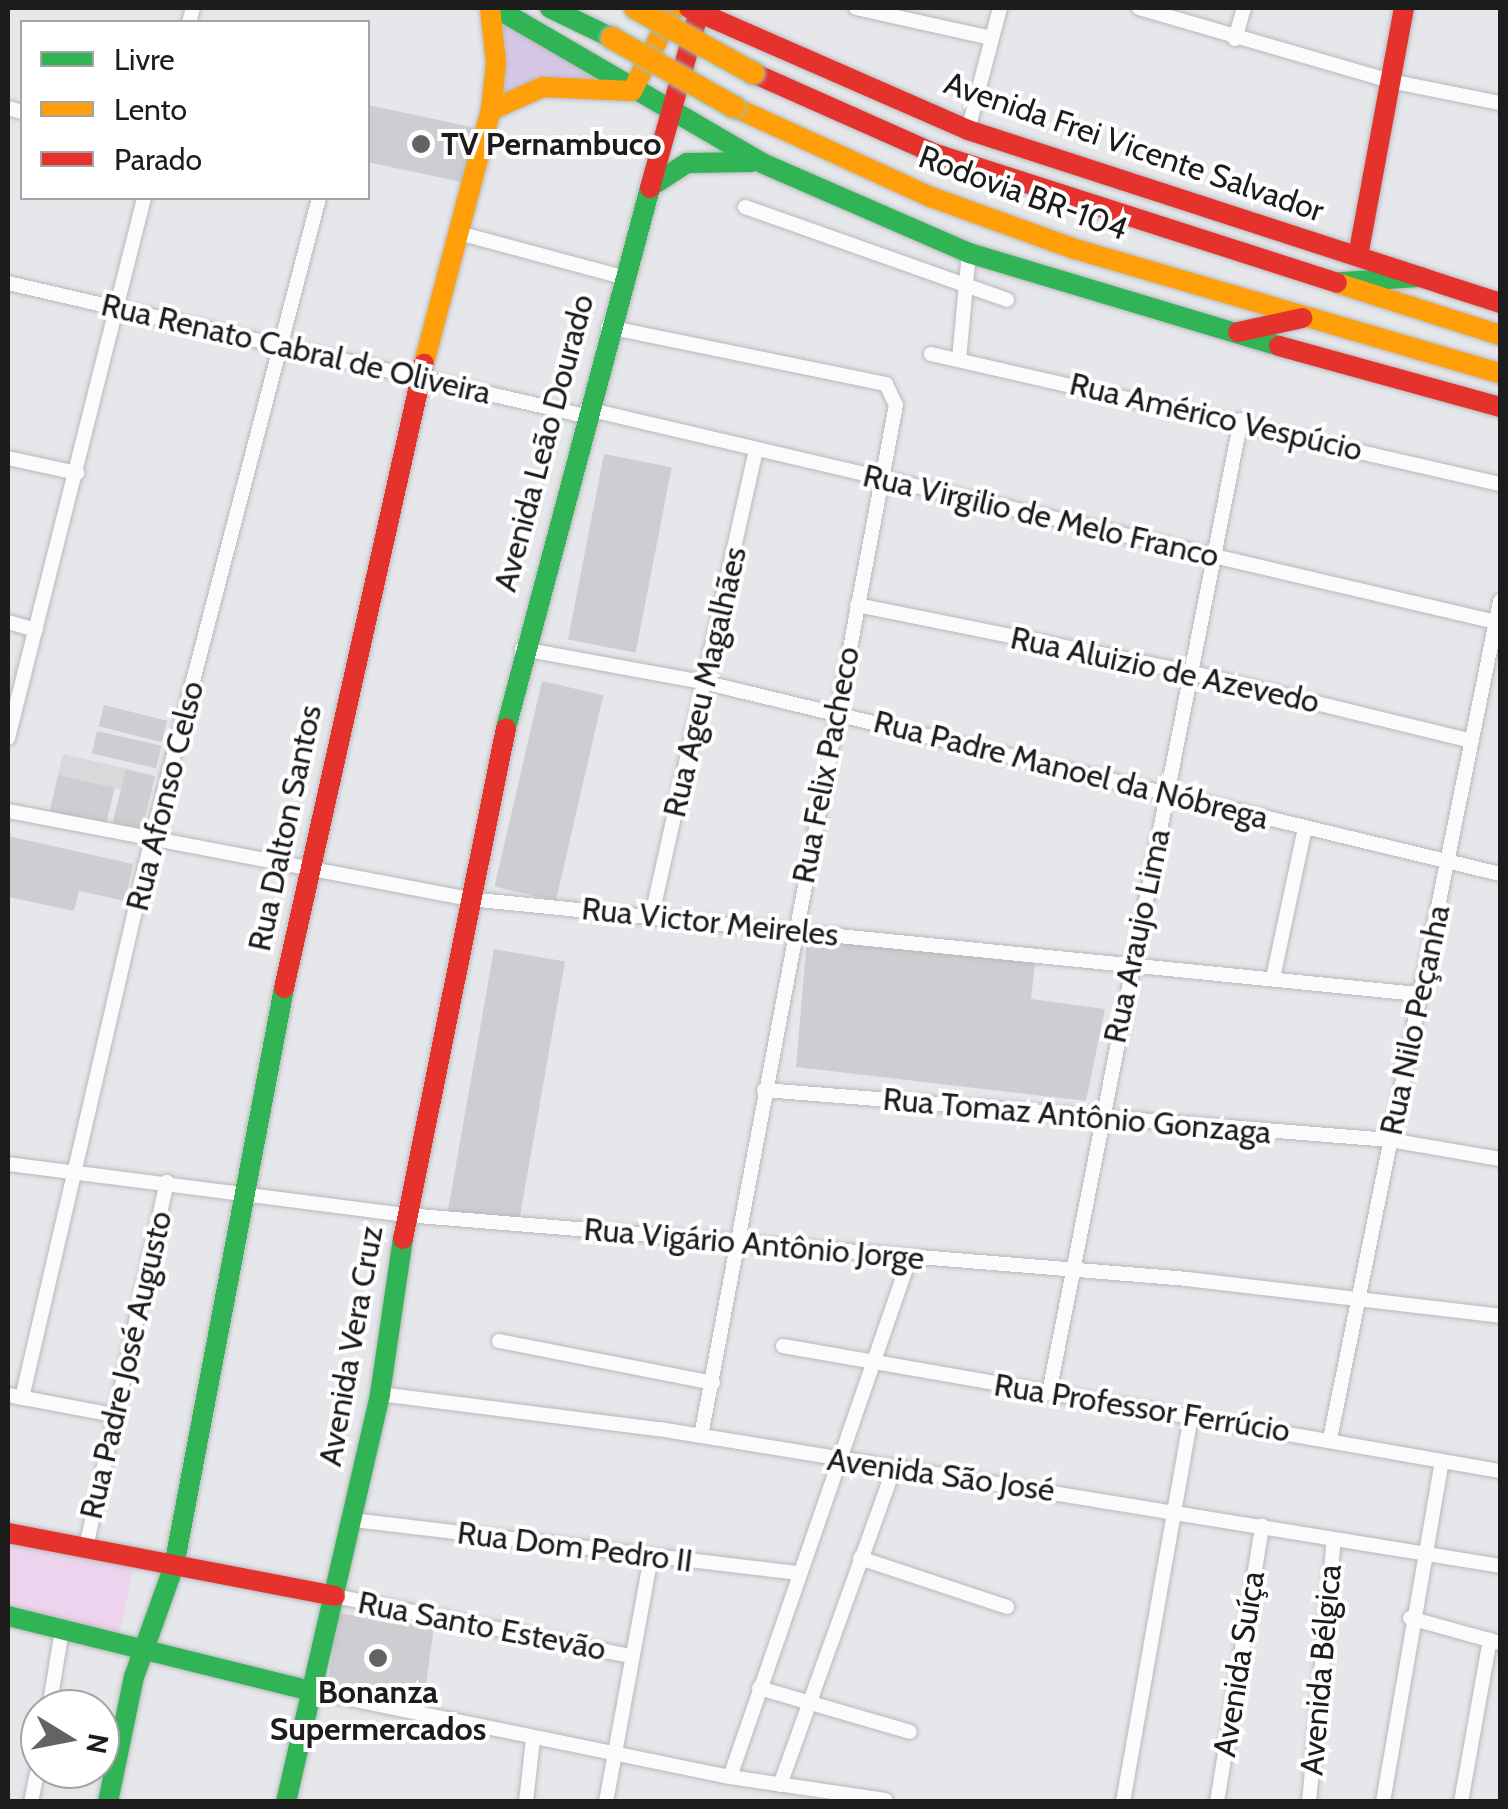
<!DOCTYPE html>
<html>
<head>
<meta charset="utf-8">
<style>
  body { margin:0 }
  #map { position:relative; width:1508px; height:1809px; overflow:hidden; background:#e5e7eb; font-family:Cabin,sans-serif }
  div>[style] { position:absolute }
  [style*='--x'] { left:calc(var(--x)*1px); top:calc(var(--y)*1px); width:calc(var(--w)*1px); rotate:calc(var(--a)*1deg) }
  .grass>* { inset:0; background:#d7c7e7 }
  .park>* { inset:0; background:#edd3ed; transform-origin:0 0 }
  .parking>* { inset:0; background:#d8d9db; transform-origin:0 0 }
  .building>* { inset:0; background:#ccced1; transform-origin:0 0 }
  .roads { filter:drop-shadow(0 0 2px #b8b9bb) drop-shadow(0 0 2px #b8b9bb) }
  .street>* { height:14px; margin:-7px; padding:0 7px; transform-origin:7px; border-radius:7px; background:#fbfbfc }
  .fast>* { height:20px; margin:-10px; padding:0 10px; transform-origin:10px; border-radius:10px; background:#30b455 }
  .slow>* { height:20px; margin:-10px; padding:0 10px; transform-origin:10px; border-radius:10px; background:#ff9f0a }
  .jam>* { height:20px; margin:-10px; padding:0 10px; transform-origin:10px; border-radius:10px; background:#e5322d }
  .bridges { filter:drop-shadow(0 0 2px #9ebcb5) drop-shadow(0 0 2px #9ebcb5) }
  .slow-bridge>* { height:22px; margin:-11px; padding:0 11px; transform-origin:11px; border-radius:11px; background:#ff9f0a }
  .dots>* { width:28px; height:28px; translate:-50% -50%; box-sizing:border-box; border:5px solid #fff; border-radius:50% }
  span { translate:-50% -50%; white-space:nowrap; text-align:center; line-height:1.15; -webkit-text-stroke:8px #fff; paint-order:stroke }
  .poi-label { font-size:32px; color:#1c1c1c; font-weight:700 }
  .left { translate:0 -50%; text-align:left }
  .street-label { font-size:32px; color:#1c1c1c }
  .frame { position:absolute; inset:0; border:10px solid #1c1c1c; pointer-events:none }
  .legend { position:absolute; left:20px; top:20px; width:350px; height:180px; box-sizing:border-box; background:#fff; border:2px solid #a4a4a4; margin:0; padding:12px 18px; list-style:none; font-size:30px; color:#1c1c1c }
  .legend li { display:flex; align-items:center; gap:20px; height:50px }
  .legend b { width:50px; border:2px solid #a4a4a4 }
  .north { position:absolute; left:20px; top:1689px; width:100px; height:100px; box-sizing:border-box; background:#fff; border:2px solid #a4a4a4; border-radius:50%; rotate:100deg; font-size:28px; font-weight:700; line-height:40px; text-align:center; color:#1c1c1c }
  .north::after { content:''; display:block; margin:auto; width:35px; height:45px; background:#626364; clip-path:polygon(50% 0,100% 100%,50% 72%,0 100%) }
</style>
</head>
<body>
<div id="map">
  <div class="grass">
    <i style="clip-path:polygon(494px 11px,616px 84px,495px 105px)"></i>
  </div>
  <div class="park">
    <i style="left:8px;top:1538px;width:129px;height:75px;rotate:12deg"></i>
  </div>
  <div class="parking">
    <i style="left:63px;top:754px;width:65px;height:22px;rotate:13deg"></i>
  </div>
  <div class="building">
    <i style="left:368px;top:105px;width:111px;height:56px;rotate:12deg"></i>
    <i style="left:604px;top:454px;width:69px;height:189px;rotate:11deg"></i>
    <i style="left:542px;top:681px;width:63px;height:211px;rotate:13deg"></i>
    <i style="left:104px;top:705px;width:65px;height:22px;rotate:14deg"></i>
    <i style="left:97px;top:731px;width:66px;height:23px;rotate:13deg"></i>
    <i style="left:126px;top:769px;width:30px;height:56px;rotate:14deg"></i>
    <i style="left:58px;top:775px;width:58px;height:37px;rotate:13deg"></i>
    <i style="clip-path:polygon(8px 836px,133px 864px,125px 901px,79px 891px,74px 911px,8px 897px)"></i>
    <i style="clip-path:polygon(807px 938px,1035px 963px,1031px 999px,1105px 1009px,1086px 1101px,796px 1067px)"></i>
    <i style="left:494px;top:949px;width:72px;height:267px;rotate:10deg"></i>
    <i style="left:338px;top:1613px;width:97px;height:76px;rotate:8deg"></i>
  </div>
  <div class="roads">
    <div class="street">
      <i style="--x:856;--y:8;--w:138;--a:12.5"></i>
      <i style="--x:1139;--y:8;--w:261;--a:16.2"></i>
      <i style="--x:1390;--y:81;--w:112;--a:11.3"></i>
      <i style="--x:189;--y:22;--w:15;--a:-74"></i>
      <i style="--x:1235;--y:39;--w:32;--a:-74"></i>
      <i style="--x:8;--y:108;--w:15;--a:16"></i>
      <i style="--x:968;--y:130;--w:126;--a:-75.3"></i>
      <i style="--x:745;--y:207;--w:278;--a:19.5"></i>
      <i style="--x:459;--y:233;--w:169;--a:15.1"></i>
      <i style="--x:8;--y:283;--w:592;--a:12.98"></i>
      <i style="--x:608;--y:327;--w:284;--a:11.6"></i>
      <i style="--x:886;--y:384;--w:23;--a:65"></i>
      <i style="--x:896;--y:405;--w:1049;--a:100.71"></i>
      <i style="--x:931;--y:354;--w:584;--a:12.87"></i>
      <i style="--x:959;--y:360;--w:107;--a:-84.7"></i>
      <i style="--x:587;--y:409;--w:934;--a:13.19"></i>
      <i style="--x:8;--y:458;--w:71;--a:12.3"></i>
      <i style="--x:857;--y:605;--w:339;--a:11.4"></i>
      <i style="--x:1189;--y:672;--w:291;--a:13.7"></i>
      <i style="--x:8;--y:622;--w:29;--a:16"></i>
      <i style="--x:522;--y:649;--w:188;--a:10.4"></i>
      <i style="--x:707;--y:683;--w:816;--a:13.54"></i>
      <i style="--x:8;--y:738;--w:557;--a:-75.86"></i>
      <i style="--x:8;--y:811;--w:469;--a:10.8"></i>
      <i style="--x:469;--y:899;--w:954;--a:5.72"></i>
      <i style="--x:652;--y:915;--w:476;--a:-77.4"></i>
      <i style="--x:1273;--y:978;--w:153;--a:-78"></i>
      <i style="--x:764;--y:1090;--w:628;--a:4.57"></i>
      <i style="--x:1390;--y:1140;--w:112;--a:9.8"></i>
      <i style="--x:8;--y:1164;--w:401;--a:7.3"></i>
      <i style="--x:406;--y:1215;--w:784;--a:4.68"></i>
      <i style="--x:1187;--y:1279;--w:315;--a:6.7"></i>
      <i style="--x:499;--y:1341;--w:218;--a:11.1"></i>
      <i style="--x:783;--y:1346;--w:728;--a:9.89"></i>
      <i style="--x:1049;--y:1393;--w:992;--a:-78.84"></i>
      <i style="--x:380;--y:1394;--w:281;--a:7.2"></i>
      <i style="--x:659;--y:1429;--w:852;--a:9.25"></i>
      <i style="--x:8;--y:1395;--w:108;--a:10.7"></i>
      <i style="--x:22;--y:1398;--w:571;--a:-76.94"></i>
      <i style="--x:151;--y:842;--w:666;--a:-75.38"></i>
      <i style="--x:1330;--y:1439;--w:855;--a:-78.53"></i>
      <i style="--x:353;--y:1520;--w:448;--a:6.8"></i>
      <i style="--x:86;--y:1547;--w:374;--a:-77.5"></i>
      <i style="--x:860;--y:1558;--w:155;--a:18.4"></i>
      <i style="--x:335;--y:1596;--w:301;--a:11.5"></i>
      <i style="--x:1410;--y:1618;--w:93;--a:15.5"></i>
      <i style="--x:759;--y:1688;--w:157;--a:16.2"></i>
      <i style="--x:311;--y:1691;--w:428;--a:11.6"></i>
      <i style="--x:730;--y:1777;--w:157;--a:8.4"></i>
      <i style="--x:49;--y:1709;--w:80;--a:-80.7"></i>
      <i style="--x:730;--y:1777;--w:550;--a:-70.91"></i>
      <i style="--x:780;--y:1785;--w:337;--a:-70.2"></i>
      <i style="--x:31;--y:1802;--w:44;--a:-78.2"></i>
      <i style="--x:526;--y:1802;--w:63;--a:-83.7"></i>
      <i style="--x:606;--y:1802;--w:250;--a:-79.6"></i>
      <i style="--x:1123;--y:1802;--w:391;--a:-80"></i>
      <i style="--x:1217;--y:1802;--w:280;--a:-80.7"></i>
      <i style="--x:1309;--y:1802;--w:264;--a:-84.6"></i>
      <i style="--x:1383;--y:1802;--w:346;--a:-80.2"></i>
      <i style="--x:1461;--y:1802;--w:165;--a:-79.9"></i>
    </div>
    <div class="fast">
      <i style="--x:496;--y:8;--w:308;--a:30.2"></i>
      <i style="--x:762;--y:163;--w:226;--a:23.5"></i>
      <i style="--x:969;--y:253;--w:324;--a:16.7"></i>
      <i style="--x:550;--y:8;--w:69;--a:25.8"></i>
      <i style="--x:656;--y:183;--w:37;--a:-33"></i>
      <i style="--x:687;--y:163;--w:65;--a:-0.9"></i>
      <i style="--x:1341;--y:282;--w:80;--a:-3.6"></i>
      <i style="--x:506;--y:728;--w:559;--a:-75.07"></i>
      <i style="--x:8;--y:1616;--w:312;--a:13.9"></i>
      <i style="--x:108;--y:1802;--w:128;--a:-78.3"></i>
      <i style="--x:134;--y:1677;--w:118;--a:-70.2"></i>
      <i style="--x:174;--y:1566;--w:588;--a:-79.22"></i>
      <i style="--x:286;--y:1802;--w:419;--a:-77"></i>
      <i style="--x:380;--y:1394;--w:157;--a:-81.6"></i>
    </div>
    <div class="slow">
      <i style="--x:734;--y:107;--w:217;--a:24.6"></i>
      <i style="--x:931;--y:197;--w:153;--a:19.9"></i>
      <i style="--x:1075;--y:249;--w:443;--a:16.3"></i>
      <i style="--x:491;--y:110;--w:57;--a:-23.9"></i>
      <i style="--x:543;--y:87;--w:89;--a:2.6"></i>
      <i style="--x:632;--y:91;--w:93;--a:-63.2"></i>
      <i style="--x:1337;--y:283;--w:171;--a:17.7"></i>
      <i style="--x:424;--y:363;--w:262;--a:-75.2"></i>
      <i style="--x:491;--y:110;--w:47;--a:-83.9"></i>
      <i style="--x:496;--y:63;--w:55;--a:-96.2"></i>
    </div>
    <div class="jam">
      <i style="--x:689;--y:8;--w:305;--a:23.6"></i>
      <i style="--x:968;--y:130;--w:559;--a:18.01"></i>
      <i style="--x:753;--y:73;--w:200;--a:23.9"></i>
      <i style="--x:936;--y:154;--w:421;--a:17.8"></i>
      <i style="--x:650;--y:188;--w:187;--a:-74.5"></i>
      <i style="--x:1358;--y:256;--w:252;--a:-79.5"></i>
      <i style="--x:1238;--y:332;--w:66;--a:-12.3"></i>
      <i style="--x:1279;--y:346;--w:229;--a:15.4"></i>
      <i style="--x:284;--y:988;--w:640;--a:-77.37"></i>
      <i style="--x:403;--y:1239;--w:521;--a:-78.6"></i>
      <i style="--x:8;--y:1533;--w:333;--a:10.9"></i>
    </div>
  </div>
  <div class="bridges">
    <div class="slow-bridge">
      <i style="--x:635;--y:8;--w:135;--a:28.8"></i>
      <i style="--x:612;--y:38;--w:140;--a:29.5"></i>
    </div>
  </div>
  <div class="dots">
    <i style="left:421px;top:144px;background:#626364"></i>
    <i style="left:378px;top:1658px;background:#626364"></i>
  </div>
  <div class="poi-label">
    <span class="left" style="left:441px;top:144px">TV Pernambuco</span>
    <span style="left:378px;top:1711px">Bonanza<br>Supermercados</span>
  </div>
  <div class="street-label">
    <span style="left:1134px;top:147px;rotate:19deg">Avenida Frei Vicente Salvador</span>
    <span style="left:1023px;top:193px;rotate:20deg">Rodovia BR-104</span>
    <span style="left:296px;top:349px;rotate:13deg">Rua Renato Cabral de Oliveira</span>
    <span style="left:1216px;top:417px;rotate:13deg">Rua Américo Vespúcio</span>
    <span style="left:544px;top:443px;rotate:-75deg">Avenida Leão Dourado</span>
    <span style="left:1041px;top:516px;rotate:13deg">Rua Virgilio de Melo Franco</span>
    <span style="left:1165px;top:670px;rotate:12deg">Rua Aluizio de Azevedo</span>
    <span style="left:705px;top:682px;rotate:-77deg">Rua Ageu Magalhães</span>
    <span style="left:826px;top:765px;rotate:-79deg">Rua Felix Pacheco</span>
    <span style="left:1071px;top:770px;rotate:14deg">Rua Padre Manoel da Nóbrega</span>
    <span style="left:165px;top:796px;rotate:-76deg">Rua Afonso Celso</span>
    <span style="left:285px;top:828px;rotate:-78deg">Rua Dalton Santos</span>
    <span style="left:710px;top:922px;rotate:6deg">Rua Victor Meireles</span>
    <span style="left:1137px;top:936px;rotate:-78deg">Rua Araujo Lima</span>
    <span style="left:1415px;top:1020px;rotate:-78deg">Rua Nilo Peçanha</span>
    <span style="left:1077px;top:1116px;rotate:5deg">Rua Tomaz Antônio Gonzaga</span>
    <span style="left:754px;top:1244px;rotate:5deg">Rua Vigário Antônio Jorge</span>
    <span style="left:351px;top:1346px;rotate:-80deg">Avenida Vera Cruz</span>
    <span style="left:126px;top:1365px;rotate:-77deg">Rua Padre José Augusto</span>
    <span style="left:1142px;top:1408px;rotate:9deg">Rua Professor Ferrúcio</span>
    <span style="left:941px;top:1475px;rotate:8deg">Avenida São José</span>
    <span style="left:575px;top:1547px;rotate:7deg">Rua Dom Pedro II</span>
    <span style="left:482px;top:1626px;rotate:11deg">Rua Santo Estevão</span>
    <span style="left:1239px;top:1664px;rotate:-81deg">Avenida Suíça</span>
    <span style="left:1321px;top:1670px;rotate:-85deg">Avenida Bélgica</span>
  </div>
  <div class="frame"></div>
  <ul class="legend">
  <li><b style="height:12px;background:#30b455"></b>Livre</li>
  <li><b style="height:12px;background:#ff9f0a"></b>Lento</li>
  <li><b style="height:12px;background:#e5322d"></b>Parado</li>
  </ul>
  <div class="north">N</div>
</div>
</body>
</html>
